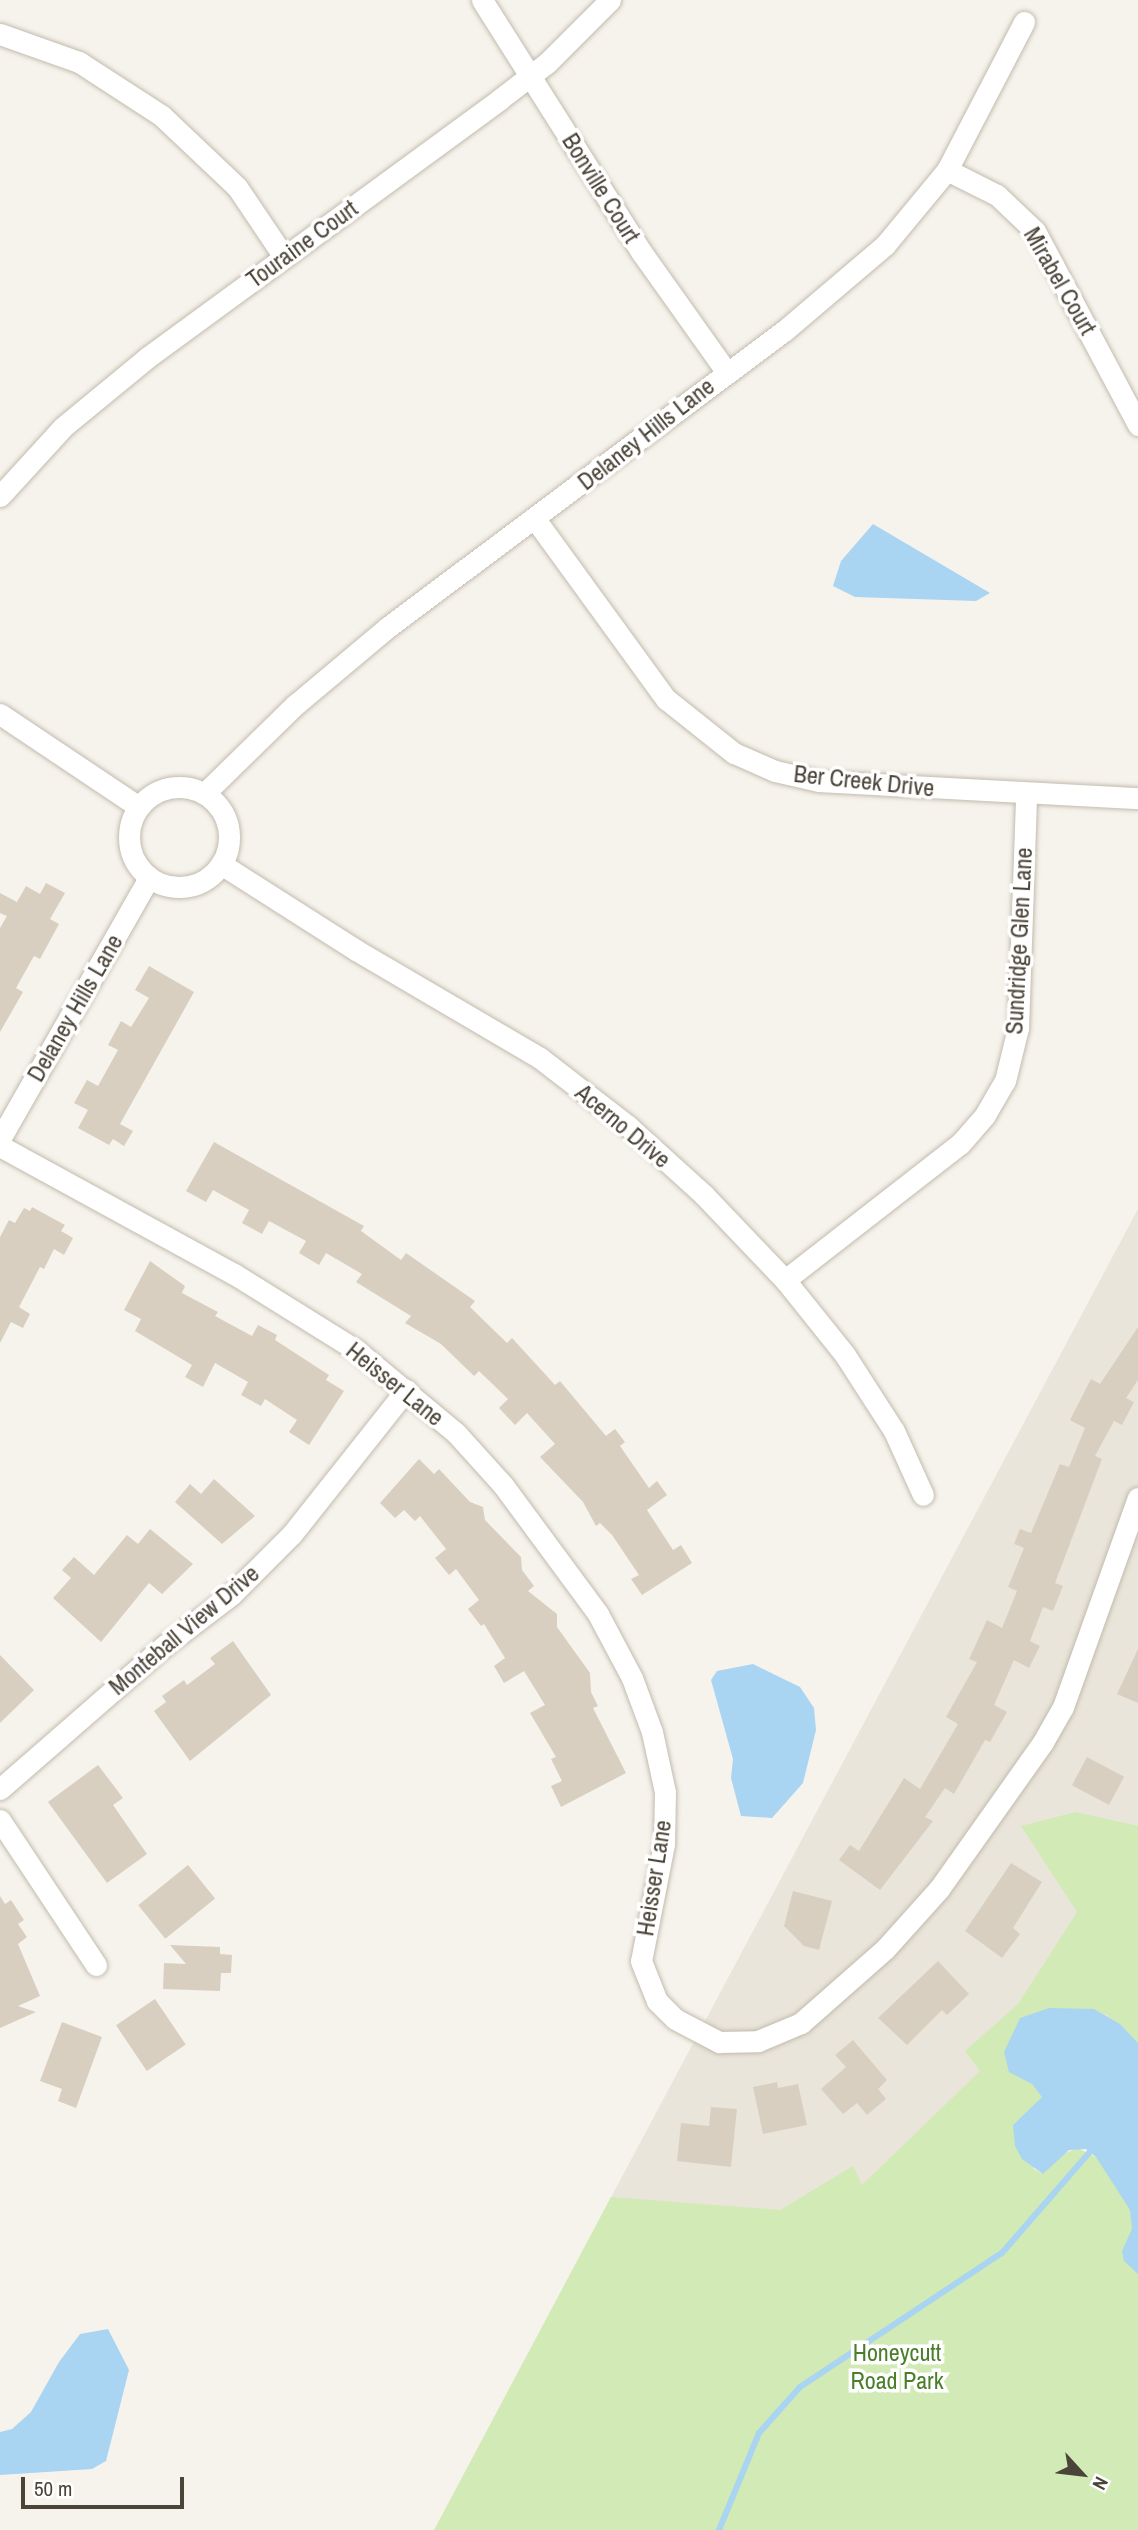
<!DOCTYPE html>
<html>
<head>
<meta charset="utf-8">
<style>
  body { margin:0 }
  #map { position:relative; width:1138px; height:2530px; overflow:hidden; background:#f6f3ec; font-family:"Archivo Narrow",sans-serif }
  div>[style] { position:absolute }
  [style*='--x'] { left:calc(var(--x)*1px); top:calc(var(--y)*1px); width:calc(var(--w)*1px); rotate:calc(var(--a)*1deg) }
  .residential>* { inset:0; background:#eae5da }
  .green>* { inset:0; background:#d2eab5 }
  .water>* { inset:0; background:#a9d4f2 }
  .stream>* { height:6px; margin:-3px; padding:0 3px; transform-origin:3px; border-radius:3px; background:#a9d4f2 }
  .building>* { inset:0; background:#d8cfc1; transform-origin:0 0 }
  .roads { filter:drop-shadow(0 0 2px #c2bbae) drop-shadow(0 0 2px #c2bbae) }
  .minor>* { height:21px; margin:-10.5px; padding:0 10.5px; transform-origin:10.5px; border-radius:10.5px; background:#fff }
  .minor>.ring { margin:-10.5px; padding:0; box-sizing:content-box; background:none; border:21px solid #fff; border-radius:50% }
  span { translate:-50% -50%; white-space:nowrap; text-align:center; line-height:1.15; -webkit-text-stroke:7px #fff; paint-order:stroke }
  .street-label { font-size:24px; color:#4b4439 }
  .park-label { font-size:24px; color:#4a7f2a }
  .north { position:absolute; left:1047px; top:2439px; width:70px; height:70px; -webkit-text-stroke:5px #fff; paint-order:stroke; rotate:117deg; font-size:19px; font-weight:700; line-height:28px; text-align:center; color:#4b4439 }
  .north::after { content:''; display:block; margin:auto; width:24px; height:32px; background:#4b4439; clip-path:polygon(50% 0,100% 100%,50% 72%,0 100%) }
  .scale { position:absolute; left:21px; top:2477px; width:163px; height:32px; box-sizing:border-box; border:4px solid #4b4439; border-top:0; padding-left:9px; font-size:21px; line-height:24px; white-space:nowrap; color:#4b4439; -webkit-text-stroke:5px #fff; paint-order:stroke }
</style>
</head>
<body>
<div id="map">
  <div class="residential">
    <i style="clip-path:polygon(1138px 1209px,1138px 2108px,807px 2228px,600px 2218px)"></i>
  </div>
  <div class="green">
    <i style="clip-path:polygon(1076px 1812px,1138px 1826px,1138px 2043px,1106px 2014px,1049px 2008px,1020px 2018px,1032px 2084px,1042px 2097px,1013px 2125px,1034px 2169px,1043px 2174px,1061px 2155px,1077px 2148px,1096px 2157px,1105px 2168px,1138px 2108px,1138px 2530px,434px 2530px,611px 2197px,780px 2210px,853px 2166px,862px 2185px,980px 2071px,965px 2051px,1018px 2004px,1077px 1912px,1021px 1826px)"></i>
  </div>
  <div class="water">
    <i style="clip-path:polygon(873px 524px,990px 593px,976px 601px,855px 597px,833px 586px,841px 561px)"></i>
    <i style="clip-path:polygon(753px 1664px,800px 1687px,814px 1708px,816px 1730px,803px 1783px,772px 1818px,741px 1816px,731px 1778px,733px 1759px,711px 1680px,717px 1671px)"></i>
    <i style="clip-path:polygon(1049px 2008px,1094px 2009px,1120px 2024px,1138px 2043px,1138px 2274px,1124px 2261px,1122px 2251px,1132px 2229px,1130px 2210px,1096px 2157px,1086px 2149px,1069px 2150px,1043px 2174px,1022px 2159px,1015px 2146px,1013px 2125px,1042px 2097px,1032px 2084px,1009px 2072px,1004px 2052px,1020px 2018px)"></i>
    <i style="clip-path:polygon(108px 2329px,129px 2370px,106px 2461px,92px 2469px,0 2475px,0 2432px,12px 2429px,31px 2412px,59px 2362px,80px 2334px)"></i>
  </div>
  <div class="stream">
    <i style="--x:719;--y:2530;--w:105;--a:-67.6"></i>
    <i style="--x:759;--y:2433;--w:62;--a:-48.3"></i>
    <i style="--x:800;--y:2387;--w:242;--a:-33.6"></i>
    <i style="--x:1002;--y:2253;--w:142;--a:-49"></i>
  </div>
  <div class="building">
    <i style="clip-path:polygon(46px 883px,65px 893px,50px 919px,59px 924px,40px 959px,34px 956px,16px 988px,23px 992px,0 1032px,0 928px,7px 916px,0 913px,0 893px,17px 902px,26px 886px,40px 894px)"></i>
    <i style="clip-path:polygon(149px 966px,194px 992px,120px 1124px,133px 1131px,124px 1146px,113px 1139px,109px 1145px,78px 1128px,88px 1110px,74px 1103px,87px 1080px,98px 1086px,118px 1050px,108px 1045px,121px 1021px,131px 1027px,149px 998px,135px 990px)"></i>
    <i style="clip-path:polygon(214px 1142px,364px 1226px,361px 1231px,401px 1260px,406px 1253px,475px 1301px,470px 1307px,507px 1343px,512px 1338px,555px 1385px,560px 1381px,606px 1436px,615px 1429px,625px 1442px,620px 1446px,649px 1488px,657px 1481px,667px 1495px,647px 1510px,673px 1550px,681px 1545px,692px 1563px,642px 1595px,631px 1579px,639px 1575px,612px 1535px,600px 1523px,596px 1526px,583px 1502px,540px 1457px,555px 1444px,527px 1413px,515px 1425px,499px 1408px,508px 1399px,479px 1371px,474px 1376px,441px 1344px,405px 1323px,411px 1316px,356px 1282px,362px 1274px,326px 1253px,319px 1265px,299px 1253px,306px 1241px,269px 1221px,262px 1234px,242px 1223px,249px 1210px,213px 1190px,206px 1202px,186px 1191px)"></i>
    <i style="clip-path:polygon(32px 1207px,65px 1225px,61px 1231px,73px 1238px,64px 1255px,54px 1249px,44px 1269px,40px 1267px,19px 1307px,30px 1314px,23px 1328px,11px 1322px,0 1343px,0 1237px,9px 1220px,15px 1223px,24px 1208px,30px 1211px)"></i>
    <i style="clip-path:polygon(150px 1261px,185px 1286px,182px 1293px,218px 1312px,215px 1316px,252px 1336px,258px 1325px,277px 1335px,275px 1340px,329px 1375px,326px 1380px,344px 1391px,309px 1445px,289px 1432px,297px 1420px,265px 1399px,261px 1406px,241px 1395px,248px 1382px,215px 1363px,203px 1387px,185px 1377px,192px 1365px,135px 1331px,141px 1319px,124px 1310px)"></i>
    <i style="clip-path:polygon(1138px 1327px,1138px 1380px,1126px 1398px,1134px 1402px,1122px 1425px,1114px 1421px,1095px 1456px,1102px 1459px,1055px 1583px,1063px 1586px,1053px 1611px,1043px 1607px,1030px 1641px,1040px 1646px,1029px 1668px,1014px 1660px,994px 1705px,1007px 1712px,990px 1742px,985px 1740px,954px 1794px,945px 1788px,925px 1817px,933px 1821px,880px 1890px,839px 1860px,850px 1845px,859px 1851px,904px 1778px,920px 1789px,958px 1724px,946px 1717px,977px 1662px,969px 1659px,987px 1620px,1002px 1628px,1017px 1591px,1008px 1587px,1024px 1548px,1014px 1544px,1020px 1529px,1031px 1533px,1060px 1464px,1069px 1467px,1085px 1428px,1070px 1420px,1091px 1379px,1100px 1384px)"></i>
    <i style="clip-path:polygon(419px 1459px,434px 1474px,439px 1469px,470px 1502px,483px 1507px,485px 1520px,521px 1557px,522px 1570px,534px 1586px,528px 1591px,557px 1614px,557px 1627px,590px 1673px,591px 1692px,598px 1706px,593px 1708px,626px 1773px,561px 1807px,551px 1786px,562px 1781px,551px 1759px,556px 1757px,530px 1713px,545px 1705px,524px 1671px,504px 1683px,494px 1666px,505px 1658px,484px 1624px,481px 1626px,468px 1609px,479px 1600px,456px 1569px,449px 1575px,435px 1558px,446px 1549px,420px 1516px,415px 1521px,404px 1510px,395px 1518px,380px 1503px)"></i>
    <i style="clip-path:polygon(214px 1479px,255px 1516px,222px 1544px,175px 1502px,190px 1484px,201px 1494px)"></i>
    <i style="clip-path:polygon(150px 1529px,193px 1564px,162px 1594px,149px 1583px,101px 1642px,53px 1598px,71px 1578px,62px 1570px,74px 1557px,94px 1575px,127px 1535px,138px 1544px)"></i>
    <i style="clip-path:polygon(233px 1641px,271px 1695px,190px 1761px,154px 1711px,166px 1702px,162px 1696px,184px 1680px,187px 1685px,215px 1664px,210px 1658px)"></i>
    <i style="clip-path:polygon(1138px 1649px,1138px 1703px,1117px 1694px)"></i>
    <i style="clip-path:polygon(0 1655px,34px 1690px,0 1723px)"></i>
    <i style="left:1087px;top:1757px;width:42px;height:32px;rotate:28deg"></i>
    <i style="clip-path:polygon(98px 1765px,123px 1798px,113px 1805px,147px 1854px,107px 1883px,48px 1802px)"></i>
    <i style="clip-path:polygon(1011px 1863px,1042px 1882px,1013px 1928px,1020px 1934px,1002px 1958px,965px 1931px)"></i>
    <i style="left:188px;top:1865px;width:43px;height:64px;rotate:51deg"></i>
    <i style="clip-path:polygon(793px 1891px,832px 1901px,819px 1950px,804px 1946px,784px 1926px)"></i>
    <i style="clip-path:polygon(0 1896px,5px 1904px,11px 1900px,24px 1920px,18px 1924px,27px 1937px,18px 1944px,40px 1996px,18px 2006px,36px 2012px,0 2028px)"></i>
    <i style="clip-path:polygon(170px 1945px,220px 1947px,220px 1954px,232px 1955px,231px 1973px,221px 1973px,220px 1991px,163px 1989px,164px 1963px,186px 1964px)"></i>
    <i style="clip-path:polygon(938px 1961px,969px 1994px,947px 2015px,942px 2010px,907px 2045px,878px 2018px)"></i>
    <i style="left:155px;top:1999px;width:55px;height:47px;rotate:56deg"></i>
    <i style="clip-path:polygon(62px 2022px,102px 2037px,76px 2108px,58px 2101px,62px 2089px,40px 2081px)"></i>
    <i style="clip-path:polygon(853px 2040px,887px 2080px,878px 2089px,886px 2099px,867px 2115px,857px 2103px,843px 2114px,821px 2089px,846px 2067px,835px 2055px)"></i>
    <i style="clip-path:polygon(777px 2082px,778px 2088px,798px 2084px,807px 2125px,763px 2134px,753px 2087px)"></i>
    <i style="clip-path:polygon(711px 2107px,737px 2109px,731px 2167px,677px 2161px,681px 2123px,709px 2126px)"></i>
  </div>
  <div class="roads">
    <div class="minor">
      <i style="--x:482;--y:0;--w:299;--a:57.7"></i>
      <i style="--x:642;--y:253;--w:145;--a:54.6"></i>
      <i style="--x:0;--y:34;--w:84;--a:19.5"></i>
      <i style="--x:79;--y:62;--w:99;--a:33"></i>
      <i style="--x:162;--y:116;--w:103;--a:43.4"></i>
      <i style="--x:237;--y:187;--w:84;--a:56.1"></i>
      <i style="--x:947;--y:170;--w:56;--a:26.6"></i>
      <i style="--x:997;--y:195;--w:52;--a:43.5"></i>
      <i style="--x:1035;--y:231;--w:220;--a:62"></i>
      <i style="--x:0;--y:496;--w:93;--a:-47.6"></i>
      <i style="--x:63;--y:427;--w:110;--a:-39.5"></i>
      <i style="--x:148;--y:357;--w:436;--a:-36.2"></i>
      <i style="--x:500;--y:99;--w:59;--a:-37.5"></i>
      <i style="--x:547;--y:63;--w:89;--a:-45"></i>
      <i style="--x:535;--y:519;--w:223;--a:54"></i>
      <i style="--x:666;--y:699;--w:87;--a:38.5"></i>
      <i style="--x:734;--y:753;--w:45;--a:23.7"></i>
      <i style="--x:775;--y:771;--w:45;--a:12.8"></i>
      <i style="--x:819;--y:781;--w:319;--a:3.1"></i>
      <i style="--x:0;--y:714;--w:167;--a:33.8"></i>
      <i class="ring" style="left:129px;top:787px;width:79px;height:79px"></i>
      <i style="--x:205;--y:793;--w:126;--a:-44.4"></i>
      <i style="--x:295;--y:705;--w:121;--a:-40"></i>
      <i style="--x:388;--y:627;--w:494;--a:-36.8"></i>
      <i style="--x:784;--y:331;--w:133;--a:-40.4"></i>
      <i style="--x:885;--y:245;--w:97;--a:-50.4"></i>
      <i style="--x:947;--y:170;--w:167;--a:-62.5"></i>
      <i style="--x:221;--y:864;--w:160;--a:32.5"></i>
      <i style="--x:356;--y:950;--w:213;--a:30.4"></i>
      <i style="--x:540;--y:1058;--w:111;--a:37.7"></i>
      <i style="--x:628;--y:1126;--w:103;--a:42.2"></i>
      <i style="--x:704;--y:1195;--w:117;--a:46.4"></i>
      <i style="--x:785;--y:1280;--w:96;--a:51.3"></i>
      <i style="--x:845;--y:1355;--w:90;--a:57.2"></i>
      <i style="--x:894;--y:1431;--w:70;--a:65.6"></i>
      <i style="--x:0;--y:1139;--w:301;--a:-60.3"></i>
      <i style="--x:0;--y:1146;--w:267;--a:28.7"></i>
      <i style="--x:234;--y:1274;--w:144;--a:31.9"></i>
      <i style="--x:356;--y:1350;--w:130;--a:39.7"></i>
      <i style="--x:456;--y:1433;--w:70;--a:47.9"></i>
      <i style="--x:503;--y:1485;--w:160;--a:53.6"></i>
      <i style="--x:598;--y:1614;--w:72;--a:62"></i>
      <i style="--x:632;--y:1678;--w:58;--a:69.7"></i>
      <i style="--x:652;--y:1732;--w:61;--a:77.8"></i>
      <i style="--x:665;--y:1792;--w:52;--a:91.1"></i>
      <i style="--x:664;--y:1844;--w:119;--a:101.1"></i>
      <i style="--x:641;--y:1961;--w:43;--a:68.2"></i>
      <i style="--x:657;--y:2001;--w:25;--a:45"></i>
      <i style="--x:675;--y:2019;--w:50;--a:27.6"></i>
      <i style="--x:719;--y:2042;--w:39;--a:-1"></i>
      <i style="--x:758;--y:2041;--w:47;--a:-22.7"></i>
      <i style="--x:801;--y:2023;--w:113;--a:-41.4"></i>
      <i style="--x:886;--y:1948;--w:79;--a:-48.1"></i>
      <i style="--x:939;--y:1889;--w:180;--a:-54.7"></i>
      <i style="--x:1043;--y:1742;--w:40;--a:-60.3"></i>
      <i style="--x:1063;--y:1707;--w:222;--a:-70.3"></i>
      <i style="--x:785;--y:1280;--w:222;--a:-37.9"></i>
      <i style="--x:960;--y:1144;--w:38;--a:-49"></i>
      <i style="--x:985;--y:1115;--w:39;--a:-60"></i>
      <i style="--x:1005;--y:1081;--w:55;--a:-76.2"></i>
      <i style="--x:1018;--y:1028;--w:233;--a:-88"></i>
      <i style="--x:0;--y:1789;--w:218;--a:-41.1"></i>
      <i style="--x:164;--y:1646;--w:84;--a:-37.3"></i>
      <i style="--x:231;--y:1595;--w:86;--a:-45"></i>
      <i style="--x:292;--y:1534;--w:184;--a:-51.6"></i>
      <i style="--x:0;--y:1820;--w:174;--a:56.5"></i>
    </div>
  </div>
  <div class="street-label">
    <span style="left:601px;top:188px;rotate:58deg">Bonville Court</span>
    <span style="left:302px;top:244px;rotate:-36deg">Touraine Court</span>
    <span style="left:1060px;top:281px;rotate:60deg">Mirabel Court</span>
    <span style="left:646px;top:434px;rotate:-38deg">Delaney Hills Lane</span>
    <span style="left:864px;top:781px;rotate:6deg">Ber Creek Drive</span>
    <span style="left:1019px;top:941px;rotate:-87deg">Sundridge Glen Lane</span>
    <span style="left:75px;top:1008px;rotate:-60deg">Delaney Hills Lane</span>
    <span style="left:623px;top:1126px;rotate:40deg">Acerno Drive</span>
    <span style="left:395px;top:1384px;rotate:39deg">Heisser Lane</span>
    <span style="left:184px;top:1630px;rotate:-40deg">Monteball View Drive</span>
    <span style="left:654px;top:1878px;rotate:-81deg">Heisser Lane</span>
  </div>
  <div class="park-label">
    <span style="left:897px;top:2367px">Honeycutt<br>Road Park</span>
  </div>
  <div class="north">N</div>
  <div class="scale">50 m</div>
</div>
</body>
</html>
